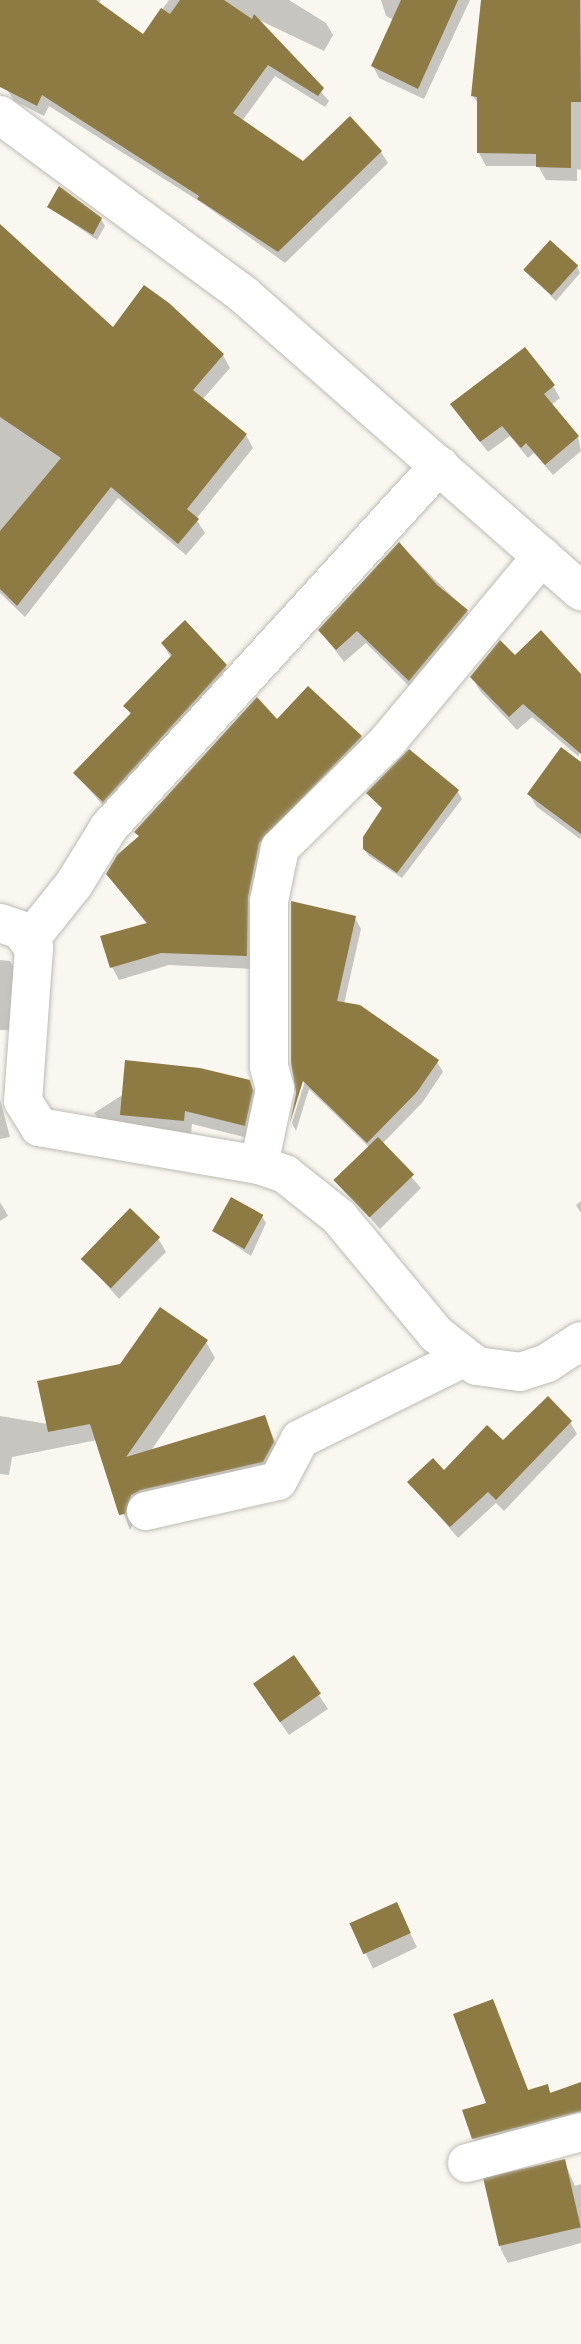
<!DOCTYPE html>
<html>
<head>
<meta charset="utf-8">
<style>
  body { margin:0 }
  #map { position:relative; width:581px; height:2344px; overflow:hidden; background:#f9f7f0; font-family:"Times New Roman",serif }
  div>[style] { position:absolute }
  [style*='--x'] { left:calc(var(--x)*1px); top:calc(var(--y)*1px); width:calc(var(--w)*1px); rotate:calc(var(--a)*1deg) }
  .shadow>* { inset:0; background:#0003; transform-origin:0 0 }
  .building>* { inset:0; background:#8e7b43; transform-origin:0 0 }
  .roads { filter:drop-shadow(0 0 2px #bdbbb4) drop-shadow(0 0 2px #bdbbb4) }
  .minor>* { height:38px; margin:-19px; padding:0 19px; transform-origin:19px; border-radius:19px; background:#fff }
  span { translate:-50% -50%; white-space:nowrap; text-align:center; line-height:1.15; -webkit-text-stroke:5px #f9f7f0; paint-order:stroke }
</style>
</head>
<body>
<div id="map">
  <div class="shadow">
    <i style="clip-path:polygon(0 0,101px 0,98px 4px,143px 36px,169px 0,289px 0,326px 23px,333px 35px,324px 51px,257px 19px,329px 101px,325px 107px,275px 76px,242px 121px,304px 163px,381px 152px,388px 163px,285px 263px,202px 203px,49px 106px,44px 116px,14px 101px,7px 89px)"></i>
    <i style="clip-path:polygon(381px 0,470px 0,424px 99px,379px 78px,373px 66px,394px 20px,386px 16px)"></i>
    <i style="clip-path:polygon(482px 0,581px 0,581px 170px,577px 169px,577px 181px,546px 180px,538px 166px,486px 166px,479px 153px,479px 105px,473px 96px)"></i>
    <i style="clip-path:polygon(49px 207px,101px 219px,105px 226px,97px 240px)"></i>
    <i style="clip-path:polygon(0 227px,113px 330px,223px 355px,230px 368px,202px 400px,246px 435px,253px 448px,196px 519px,205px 533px,186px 555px,118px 498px,25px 617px,0 593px)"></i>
    <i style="clip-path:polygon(577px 266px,580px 273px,556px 301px,526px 271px)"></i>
    <i style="clip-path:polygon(553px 386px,560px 398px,551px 405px,578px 437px,581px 451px,553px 475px,534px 453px,528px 458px,510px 436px,488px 452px,459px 415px)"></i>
    <i style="clip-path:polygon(399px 544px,467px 611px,475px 625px,417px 694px,366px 643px,344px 662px,320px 630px)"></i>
    <i style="clip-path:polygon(163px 644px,225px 666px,233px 680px,111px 814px,75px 774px,131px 715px,126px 706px,171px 658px)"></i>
    <i style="clip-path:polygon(515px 657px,581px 674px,579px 757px,532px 717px,517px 730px,480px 691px,472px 677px)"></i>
    <i style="clip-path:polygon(277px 722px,361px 737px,368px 750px,265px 856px,254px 969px,169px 965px,119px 980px,112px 967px,147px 924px,108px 874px,140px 838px,136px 832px)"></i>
    <i style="clip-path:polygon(581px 764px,581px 837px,580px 839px,537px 807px,529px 794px)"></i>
    <i style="clip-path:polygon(458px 792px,462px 799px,402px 878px,369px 856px,364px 849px,383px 810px,369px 793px)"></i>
    <i style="clip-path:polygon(355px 918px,361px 929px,344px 1004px,437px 1062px,443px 1072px,422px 1103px,382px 1144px,421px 1188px,380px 1229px,338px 1181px,370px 1148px,309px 1089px,296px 1131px,292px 1123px)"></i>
    <i style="clip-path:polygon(0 960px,10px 961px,17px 973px,13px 1030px,0 1030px)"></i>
    <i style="clip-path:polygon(249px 1082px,257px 1096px,252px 1139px,192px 1124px,191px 1134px,102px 1125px,94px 1113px,124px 1094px)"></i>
    <i style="clip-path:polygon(0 1099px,10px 1137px,0 1139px)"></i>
    <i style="clip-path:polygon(581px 1201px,581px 1213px,576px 1205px)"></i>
    <i style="clip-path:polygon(0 1202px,8px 1216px,0 1221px)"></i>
    <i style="clip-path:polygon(262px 1216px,266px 1223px,251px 1256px,214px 1231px)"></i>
    <i style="clip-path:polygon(158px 1238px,166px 1252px,119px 1299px,83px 1258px)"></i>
    <i style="clip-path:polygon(206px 1342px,215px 1358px,150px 1452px,265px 1417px,282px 1459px,139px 1511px,130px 1530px,97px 1440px,12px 1457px,9px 1475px,0 1474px,0 1416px,48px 1424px,121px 1365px)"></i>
    <i style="clip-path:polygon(570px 1422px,577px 1434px,504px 1511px,496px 1503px,458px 1538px,410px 1482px,444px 1473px,503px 1443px)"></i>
    <i style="clip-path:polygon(294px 1657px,328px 1709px,289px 1735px,263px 1698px)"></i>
    <i style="left:396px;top:1904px;width:48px;height:49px;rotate:64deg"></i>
    <i style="clip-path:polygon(492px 2001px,529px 2092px,547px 2086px,551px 2094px,581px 2084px,581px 2125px,481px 2152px,473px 2138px,488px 2104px)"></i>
    <i style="clip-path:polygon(564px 2161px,575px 2186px,581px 2184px,581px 2243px,508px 2263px,501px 2250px,486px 2182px)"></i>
  </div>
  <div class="building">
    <i style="clip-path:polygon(0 0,96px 0,143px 34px,161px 8px,170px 14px,180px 0,224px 0,252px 19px,254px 14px,324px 88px,318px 96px,268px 65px,233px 113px,303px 161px,350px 116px,382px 151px,278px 252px,197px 199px,199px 196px,42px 95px,37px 106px,0 87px)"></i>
    <i style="clip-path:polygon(401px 0,458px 0,418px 89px,371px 66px)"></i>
    <i style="clip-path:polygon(481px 0,580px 0,581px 102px,571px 102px,571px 168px,536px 167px,536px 154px,477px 153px,477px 97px,471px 96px)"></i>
    <i style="clip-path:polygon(59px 186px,102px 218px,93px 235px,47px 207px)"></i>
    <i style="clip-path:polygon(0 224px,113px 327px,144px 285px,169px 303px,224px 354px,193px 390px,247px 434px,187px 509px,199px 519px,178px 544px,111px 487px,17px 606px,0 589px,0 531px,61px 458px,0 417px)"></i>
    <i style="left:550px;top:240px;width:38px;height:40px;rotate:42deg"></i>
    <i style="clip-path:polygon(525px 347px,555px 385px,544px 394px,579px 436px,545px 465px,526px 443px,521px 448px,502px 426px,480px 442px,450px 404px)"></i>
    <i style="clip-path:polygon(399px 542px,437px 585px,468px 610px,409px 681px,357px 631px,336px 650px,318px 630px)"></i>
    <i style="clip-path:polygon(185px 620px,227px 665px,103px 802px,73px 773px,131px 713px,123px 706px,172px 655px,161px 643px)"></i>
    <i style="clip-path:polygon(541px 630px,581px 674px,581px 754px,523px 704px,509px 717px,470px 677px,500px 640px,515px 655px)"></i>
    <i style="clip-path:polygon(308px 686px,362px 736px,259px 843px,248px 897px,247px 956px,161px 953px,110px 968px,100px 936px,147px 923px,106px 874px,117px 855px,139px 836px,134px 832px,257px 697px,277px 719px)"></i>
    <i style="clip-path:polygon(561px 747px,581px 762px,581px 834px,527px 794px)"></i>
    <i style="clip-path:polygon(409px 749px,459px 790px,397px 873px,363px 849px,363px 837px,382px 808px,366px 793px)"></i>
    <i style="clip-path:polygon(291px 901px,356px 916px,337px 1001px,360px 1005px,439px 1060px,417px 1092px,367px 1143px,303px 1081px,290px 1123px,296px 1093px,291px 1063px)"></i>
    <i style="clip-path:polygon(125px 1060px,200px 1068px,250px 1080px,253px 1090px,245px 1126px,185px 1111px,184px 1121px,120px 1115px)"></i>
    <i style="left:378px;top:1137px;width:52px;height:62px;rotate:46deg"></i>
    <i style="left:231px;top:1197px;width:37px;height:39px;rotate:29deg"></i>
    <i style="left:130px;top:1208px;width:42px;height:71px;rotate:44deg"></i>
    <i style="clip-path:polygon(160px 1307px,208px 1340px,126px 1457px,265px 1415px,274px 1442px,263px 1462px,141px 1490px,131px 1495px,125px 1514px,119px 1515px,90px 1424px,48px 1432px,37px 1381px,120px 1364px)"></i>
    <i style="clip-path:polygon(548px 1396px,572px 1421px,496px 1500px,488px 1492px,450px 1527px,407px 1482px,433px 1458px,444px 1470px,487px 1425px,503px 1440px)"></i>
    <i style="left:294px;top:1655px;width:47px;height:50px;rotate:55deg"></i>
    <i style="left:397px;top:1902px;width:34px;height:52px;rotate:66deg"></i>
    <i style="clip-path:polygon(493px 1999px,528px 2090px,548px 2084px,550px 2093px,581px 2082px,581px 2111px,472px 2139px,462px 2110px,486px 2103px,453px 2014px)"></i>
    <i style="left:565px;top:2159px;width:70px;height:84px;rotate:77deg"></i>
  </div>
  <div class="roads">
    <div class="minor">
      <i style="--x:0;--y:115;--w:303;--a:36.4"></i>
      <i style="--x:244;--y:295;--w:449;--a:41.3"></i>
      <i style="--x:0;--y:923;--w:21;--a:19"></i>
      <i style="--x:20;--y:930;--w:23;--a:52"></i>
      <i style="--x:34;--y:948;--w:153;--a:94.1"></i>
      <i style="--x:23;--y:1101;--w:31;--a:58"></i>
      <i style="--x:39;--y:1127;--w:223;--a:9.8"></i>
      <i style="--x:259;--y:1165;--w:28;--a:19"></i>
      <i style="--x:285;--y:1174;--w:69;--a:38.5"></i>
      <i style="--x:339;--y:1217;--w:152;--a:50.3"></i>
      <i style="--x:436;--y:1334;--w:52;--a:38"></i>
      <i style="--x:477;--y:1366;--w:43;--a:7.9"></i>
      <i style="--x:520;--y:1372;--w:28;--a:-18"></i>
      <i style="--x:547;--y:1363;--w:40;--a:-32.9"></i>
      <i style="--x:30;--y:939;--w:70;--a:-51.3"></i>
      <i style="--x:74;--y:884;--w:67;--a:-58.4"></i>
      <i style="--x:109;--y:827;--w:490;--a:-47.6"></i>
      <i style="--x:259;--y:1165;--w:78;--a:-78.1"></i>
      <i style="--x:275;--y:1089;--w:24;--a:-105"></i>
      <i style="--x:269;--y:1066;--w:165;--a:-90"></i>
      <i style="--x:269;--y:901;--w:54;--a:-78.3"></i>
      <i style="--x:280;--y:848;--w:151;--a:-44.7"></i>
      <i style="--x:387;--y:742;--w:242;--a:-50.2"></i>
      <i style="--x:146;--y:1511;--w:135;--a:-12.8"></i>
      <i style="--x:278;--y:1481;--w:47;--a:-62.4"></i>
      <i style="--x:300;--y:1439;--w:182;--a:-26.4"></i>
      <i style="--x:467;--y:2163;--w:118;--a:-15.2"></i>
    </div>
  </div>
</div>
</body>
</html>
